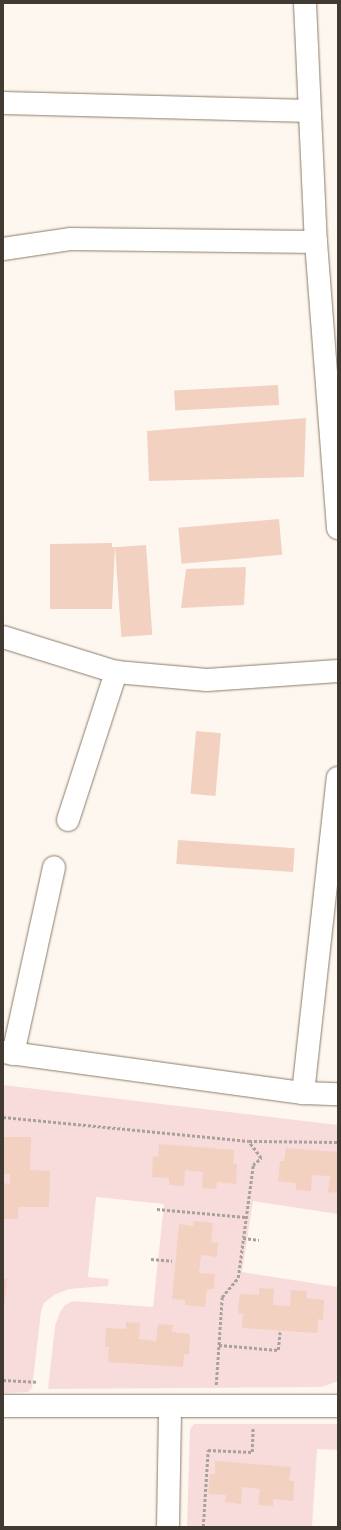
<!DOCTYPE html>
<html>
<head>
<meta charset="utf-8">
<style>
  body { margin:0 }
  #map { position:relative; width:341px; height:1530px; overflow:hidden; background:#fef7ef; font-family:Montserrat,sans-serif }
  div>[style] { position:absolute }
  [style*='--x'] { left:calc(var(--x)*1px); top:calc(var(--y)*1px); width:calc(var(--w)*1px); rotate:calc(var(--a)*1deg) }
  .green>* { inset:0; background:#f8dcdb }
  .building>* { inset:0; background:#f2d1c0; transform-origin:0 0 }
  .path>* { height:2.5px; margin-top:-1.25px; transform-origin:0; background:repeating-linear-gradient(90deg,#a9a29a 0 3px,transparent 0 5px) }
  .roads { filter:drop-shadow(0 0 1px #8b7c69) drop-shadow(0 0 1px #8b7c69) }
  .minor>* { height:22px; margin:-11px; padding:0 11px; transform-origin:11px; border-radius:11px; background:#fff }
  span { translate:-50% -50%; white-space:nowrap; text-align:center; line-height:1.15; -webkit-text-stroke:3px #fff; paint-order:stroke }
  .frame { position:absolute; inset:0; border:4px solid #413a32; pointer-events:none }
</style>
</head>
<body>
<div id="map">
  <div class="green">
    <i style="clip-path:polygon(3px 1085px,338px 1125px,338px 1214px,253px 1201px,242px 1272px,338px 1287px,338px 1381px,322px 1387px,48px 1389px,55px 1326px,60px 1312px,65px 1305px,73px 1301px,153px 1307px,164px 1204px,96px 1197px,88px 1277px,109px 1279px,108px 1286px,69px 1289px,54px 1295px,44px 1303px,41px 1312px,32px 1388px,28px 1392px,3px 1393px)"></i>
    <i style="clip-path:polygon(194px 1424px,338px 1424px,338px 1450px,317px 1449px,312px 1527px,187px 1527px,190px 1429px)"></i>
  </div>
  <div class="building">
    <i style="left:278px;top:385px;width:20px;height:104px;rotate:87deg"></i>
    <i style="clip-path:polygon(306px 418px,304px 477px,149px 481px,147px 431px)"></i>
    <i style="left:279px;top:519px;width:36px;height:101px;rotate:85deg"></i>
    <i style="clip-path:polygon(112px 543px,112px 547px,115px 547px,112px 609px,50px 609px,50px 544px)"></i>
    <i style="left:146px;top:545px;width:90px;height:31px;rotate:86deg"></i>
    <i style="clip-path:polygon(246px 567px,244px 605px,181px 608px,186px 569px)"></i>
    <i style="left:196px;top:731px;width:25px;height:63px;rotate:5deg"></i>
    <i style="left:178px;top:840px;width:117px;height:24px;rotate:4deg"></i>
    <i style="clip-path:polygon(3px 1137px,31px 1137px,30px 1170px,50px 1171px,49px 1207px,18px 1207px,18px 1219px,3px 1219px,3px 1183px,10px 1184px,10px 1174px,3px 1174px)"></i>
    <i style="clip-path:polygon(159px 1144px,234px 1150px,233px 1164px,237px 1164px,236px 1184px,217px 1182px,216px 1189px,202px 1188px,203px 1172px,185px 1170px,184px 1186px,169px 1185px,169px 1178px,152px 1177px,153px 1156px,158px 1157px)"></i>
    <i style="clip-path:polygon(286px 1148px,338px 1152px,338px 1193px,328px 1192px,330px 1176px,312px 1175px,311px 1191px,296px 1190px,296px 1183px,278px 1181px,280px 1161px,284px 1161px)"></i>
    <i style="clip-path:polygon(194px 1221px,213px 1223px,211px 1242px,218px 1243px,217px 1257px,201px 1255px,199px 1273px,215px 1274px,214px 1289px,207px 1289px,205px 1307px,185px 1305px,185px 1300px,172px 1299px,179px 1224px,193px 1226px)"></i>
    <i style="clip-path:polygon(3px 1279px,7px 1279px,4px 1308px,3px 1307px)"></i>
    <i style="clip-path:polygon(259px 1288px,274px 1289px,273px 1305px,290px 1306px,291px 1290px,307px 1291px,306px 1298px,324px 1300px,323px 1320px,318px 1319px,317px 1333px,242px 1328px,243px 1314px,238px 1313px,240px 1294px,259px 1295px)"></i>
    <i style="clip-path:polygon(126px 1322px,140px 1323px,139px 1339px,156px 1341px,158px 1324px,173px 1325px,172px 1332px,190px 1334px,189px 1354px,184px 1354px,183px 1367px,108px 1362px,109px 1347px,105px 1347px,106px 1328px,126px 1329px)"></i>
    <i style="clip-path:polygon(215px 1461px,291px 1467px,289px 1481px,294px 1481px,293px 1501px,273px 1499px,273px 1506px,258px 1505px,260px 1489px,242px 1487px,241px 1504px,225px 1502px,226px 1495px,208px 1494px,210px 1474px,215px 1474px)"></i>
  </div>
  <div class="path">
    <i style="--x:3;--y:1117;--w:247;--a:5.6"></i>
    <i style="--x:249;--y:1141;--w:89;--a:0.6"></i>
    <i style="--x:157;--y:1209;--w:89;--a:5.1"></i>
    <i style="--x:243;--y:1238;--w:16;--a:7"></i>
    <i style="--x:151;--y:1259;--w:21;--a:5"></i>
    <i style="--x:219;--y:1345;--w:59;--a:4.8"></i>
    <i style="--x:278;--y:1350;--w:18;--a:-84"></i>
    <i style="--x:3;--y:1380;--w:33;--a:3"></i>
    <i style="--x:216;--y:1385;--w:88;--a:-86.1"></i>
    <i style="--x:222;--y:1297;--w:25;--a:-50"></i>
    <i style="--x:238;--y:1278;--w:114;--a:-82.4"></i>
    <i style="--x:253;--y:1165;--w:11;--a:-41"></i>
    <i style="--x:261;--y:1158;--w:20;--a:-127"></i>
    <i style="--x:203;--y:1527;--w:77;--a:-86.3"></i>
    <i style="--x:208;--y:1450;--w:44;--a:2.6"></i>
    <i style="--x:252;--y:1452;--w:24;--a:-88"></i>
  </div>
  <div class="roads">
    <div class="minor">
      <i style="--x:305;--y:3;--w:239;--a:87.4"></i>
      <i style="--x:316;--y:242;--w:287;--a:85.6"></i>
      <i style="--x:3;--y:103;--w:306;--a:1.5"></i>
      <i style="--x:3;--y:249;--w:69;--a:-8.4"></i>
      <i style="--x:71;--y:239;--w:245;--a:0.7"></i>
      <i style="--x:3;--y:637;--w:118;--a:17.2"></i>
      <i style="--x:116;--y:672;--w:91;--a:5"></i>
      <i style="--x:207;--y:680;--w:131;--a:-3.9"></i>
      <i style="--x:68;--y:820;--w:156;--a:-72"></i>
      <i style="--x:3;--y:1052;--w:303;--a:7.8"></i>
      <i style="--x:303;--y:1093;--w:35;--a:2"></i>
      <i style="--x:13;--y:1054;--w:191;--a:-77.6"></i>
      <i style="--x:303;--y:1093;--w:317;--a:-83.7"></i>
      <i style="--x:3;--y:1406;--w:335;--a:0"></i>
      <i style="--x:168;--y:1527;--w:120;--a:-89"></i>
    </div>
  </div>
  <div class="frame"></div>
</div>
</body>
</html>
